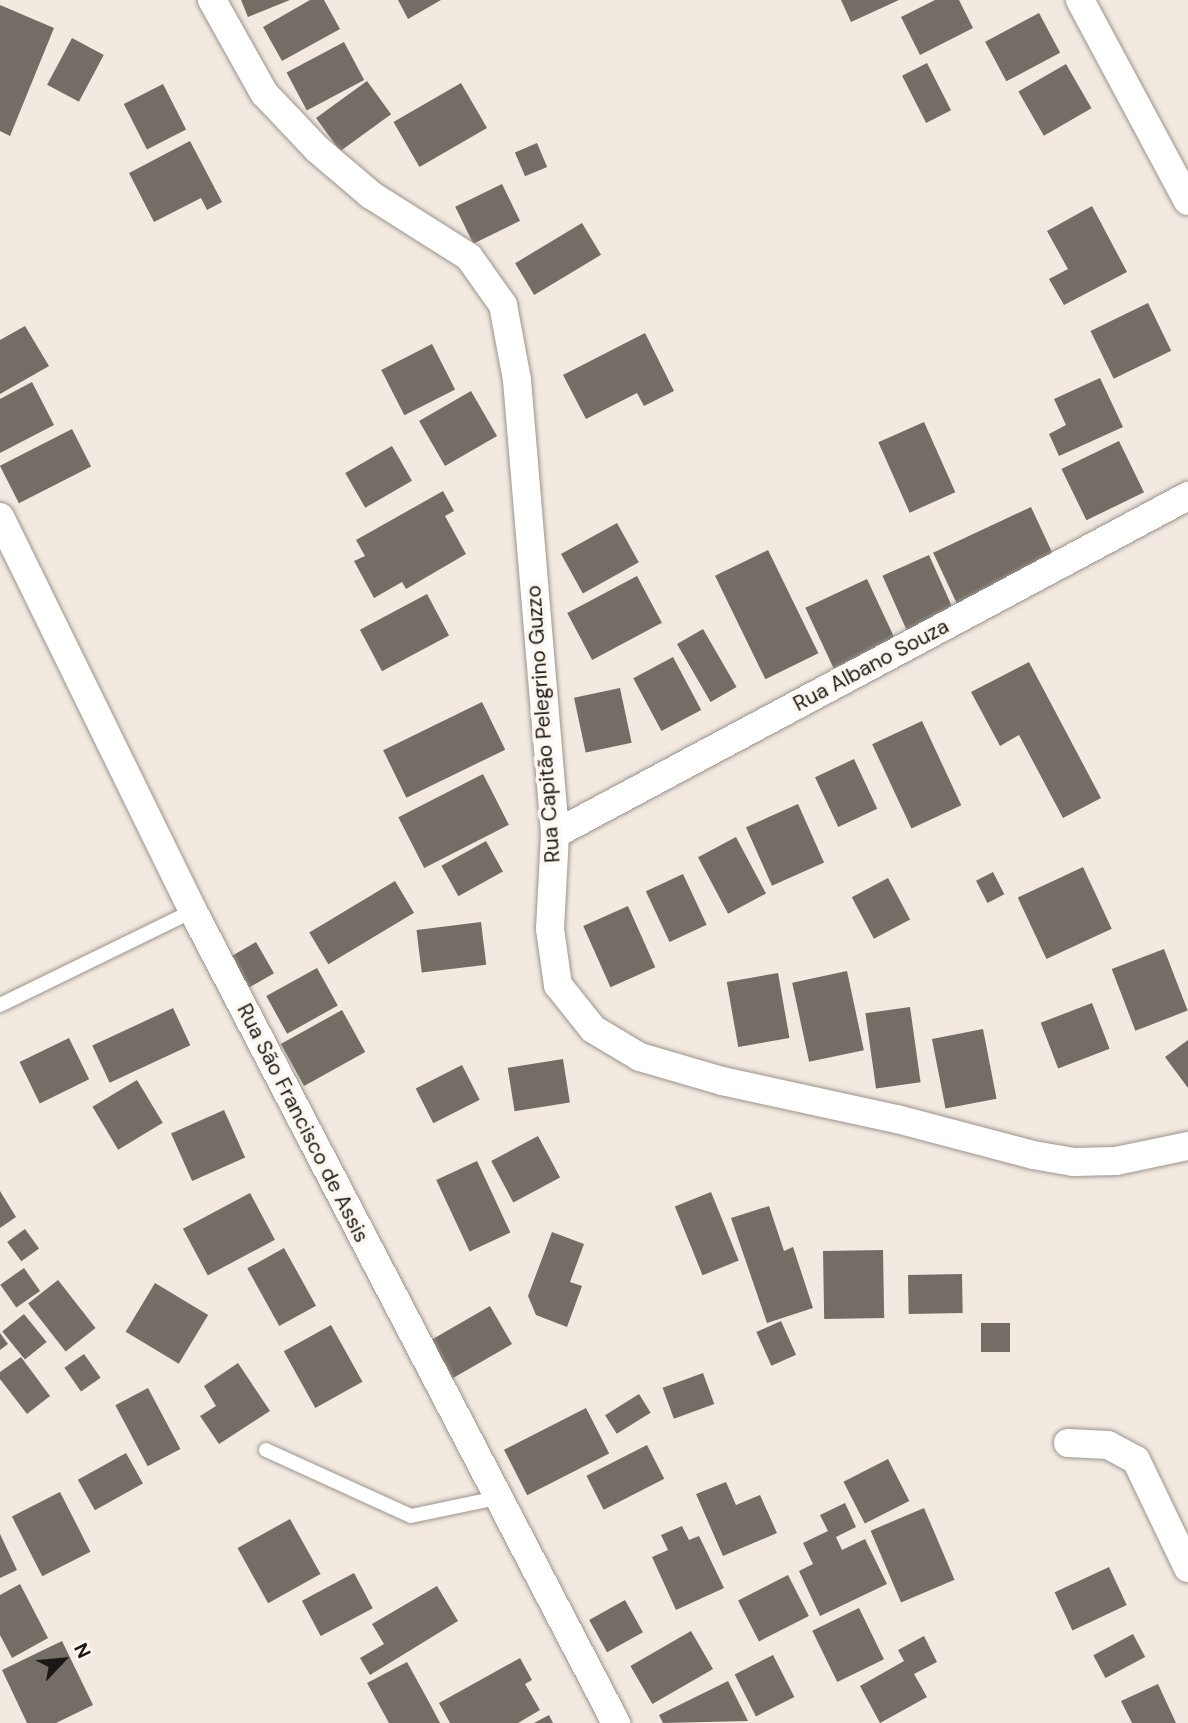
<!DOCTYPE html>
<html>
<head>
<meta charset="utf-8">
<style>
  body { margin:0 }
  #map { position:relative; width:1188px; height:1723px; overflow:hidden; background:#f2eae0; font-family:"DM Sans",sans-serif }
  div>[style] { position:absolute }
  [style*='--x'] { left:calc(var(--x)*1px); top:calc(var(--y)*1px); width:calc(var(--w)*1px); rotate:calc(var(--a)*1deg) }
  .building>* { inset:0; background:#746d65; transform-origin:0 0 }
  .roads { filter:drop-shadow(0 0 2px #9c948c) drop-shadow(0 0 2px #9c948c) }
  .lane>* { height:14px; margin:-7px; padding:0 7px; transform-origin:7px; border-radius:7px; background:#fff }
  .street>* { height:28px; margin:-14px; padding:0 14px; transform-origin:14px; border-radius:14px; background:#fff }
  span { translate:-50% -50%; white-space:nowrap; text-align:center; line-height:1.15; -webkit-text-stroke:7px #fef7f0; paint-order:stroke }
  .street-label { font-size:21px; color:#1b1815 }
  .north { position:absolute; left:28px; top:1625px; width:70px; height:70px; -webkit-text-stroke:5px #fef7f0; paint-order:stroke; rotate:64deg; font-size:19px; font-weight:700; line-height:28px; text-align:center; color:#1b1815 }
  .north::after { content:''; display:block; margin:auto; width:24px; height:32px; background:#1b1815; clip-path:polygon(50% 0,100% 100%,50% 72%,0 100%) }
</style>
</head>
<body>
<div id="map">
  <div class="building">
    <i style="clip-path:polygon(241px 0,290px 0,248px 17px)"></i>
    <i style="clip-path:polygon(310px 0,324px 0,340px 29px,282px 61px,263px 27px)"></i>
    <i style="clip-path:polygon(398px 0,441px 0,408px 19px)"></i>
    <i style="clip-path:polygon(841px 0,899px 0,851px 22px)"></i>
    <i style="clip-path:polygon(935px 0,959px 0,973px 28px,920px 55px,901px 17px)"></i>
    <i style="clip-path:polygon(0 5px,54px 28px,10px 136px,0 131px)"></i>
    <i style="left:1039px;top:13px;width:45px;height:61px;rotate:62deg"></i>
    <i style="left:72px;top:38px;width:36px;height:53px;rotate:28deg"></i>
    <i style="left:344px;top:42px;width:43px;height:65px;rotate:62deg"></i>
    <i style="left:927px;top:63px;width:53px;height:28px;rotate:63deg"></i>
    <i style="left:1066px;top:64px;width:51px;height:55px;rotate:60deg"></i>
    <i style="left:367px;top:81px;width:41px;height:63px;rotate:54deg"></i>
    <i style="left:461px;top:83px;width:52px;height:78px;rotate:60deg"></i>
    <i style="left:163px;top:84px;width:51px;height:44px;rotate:63deg"></i>
    <i style="clip-path:polygon(190px 141px,222px 202px,207px 210px,201px 198px,154px 222px,129px 173px)"></i>
    <i style="left:537px;top:143px;width:26px;height:24px;rotate:67deg"></i>
    <i style="left:502px;top:184px;width:41px;height:52px;rotate:64deg"></i>
    <i style="clip-path:polygon(1092px 206px,1127px 272px,1064px 305px,1049px 279px,1068px 269px,1047px 231px)"></i>
    <i style="left:582px;top:223px;width:37px;height:78px;rotate:59deg"></i>
    <i style="left:1148px;top:303px;width:53px;height:64px;rotate:64deg"></i>
    <i style="clip-path:polygon(25px 326px,49px 366px,0 394px,0 340px)"></i>
    <i style="clip-path:polygon(645px 333px,674px 391px,644px 406px,637px 393px,586px 419px,563px 375px)"></i>
    <i style="left:432px;top:344px;width:51px;height:57px;rotate:63deg"></i>
    <i style="clip-path:polygon(1100px 378px,1123px 427px,1059px 456px,1049px 434px,1066px 425px,1054px 399px)"></i>
    <i style="clip-path:polygon(32px 382px,54px 425px,0 453px,0 399px)"></i>
    <i style="left:471px;top:391px;width:52px;height:60px;rotate:60deg"></i>
    <i style="left:924px;top:422px;width:77px;height:50px;rotate:66deg"></i>
    <i style="left:72px;top:429px;width:42px;height:81px;rotate:63deg"></i>
    <i style="left:1119px;top:441px;width:57px;height:64px;rotate:64deg"></i>
    <i style="left:392px;top:446px;width:40px;height:54px;rotate:60deg"></i>
    <i style="clip-path:polygon(443px 491px,454px 511px,445px 516px,466px 554px,406px 589px,402px 582px,374px 598px,354px 561px,365px 556px,356px 540px)"></i>
    <i style="left:1031px;top:507px;width:60px;height:108px;rotate:65deg"></i>
    <i style="left:617px;top:523px;width:45px;height:64px;rotate:61deg"></i>
    <i style="left:768px;top:550px;width:115px;height:59px;rotate:64deg"></i>
    <i style="left:929px;top:555px;width:60px;height:51px;rotate:66deg"></i>
    <i style="left:637px;top:576px;width:53px;height:79px;rotate:62deg"></i>
    <i style="left:867px;top:579px;width:67px;height:68px;rotate:65deg"></i>
    <i style="left:427px;top:594px;width:47px;height:76px;rotate:62deg"></i>
    <i style="left:703px;top:629px;width:67px;height:30px;rotate:60deg"></i>
    <i style="left:673px;top:657px;width:60px;height:45px;rotate:62deg"></i>
    <i style="clip-path:polygon(1029px 662px,1101px 798px,1063px 818px,1019px 735px,1000px 746px,971px 692px)"></i>
    <i style="left:620px;top:688px;width:56px;height:47px;rotate:78deg"></i>
    <i style="left:482px;top:702px;width:53px;height:110px;rotate:64deg"></i>
    <i style="left:922px;top:721px;width:93px;height:55px;rotate:65deg"></i>
    <i style="left:854px;top:759px;width:55px;height:43px;rotate:65deg"></i>
    <i style="left:483px;top:774px;width:57px;height:95px;rotate:63deg"></i>
    <i style="left:798px;top:804px;width:64px;height:57px;rotate:66deg"></i>
    <i style="left:736px;top:837px;width:64px;height:43px;rotate:62deg"></i>
    <i style="left:486px;top:841px;width:35px;height:51px;rotate:61deg"></i>
    <i style="left:1083px;top:867px;width:68px;height:72px;rotate:65deg"></i>
    <i style="left:993px;top:872px;width:25px;height:19px;rotate:63deg"></i>
    <i style="left:683px;top:874px;width:56px;height:41px;rotate:65deg"></i>
    <i style="left:888px;top:878px;width:47px;height:41px;rotate:62deg"></i>
    <i style="left:395px;top:881px;width:37px;height:100px;rotate:59deg"></i>
    <i style="left:628px;top:906px;width:67px;height:49px;rotate:66deg"></i>
    <i style="left:481px;top:922px;width:43px;height:65px;rotate:83deg"></i>
    <i style="left:256px;top:942px;width:36px;height:38px;rotate:60deg"></i>
    <i style="left:1164px;top:949px;width:66px;height:56px;rotate:69deg"></i>
    <i style="left:317px;top:968px;width:43px;height:58px;rotate:61deg"></i>
    <i style="left:847px;top:971px;width:81px;height:56px;rotate:78deg"></i>
    <i style="left:778px;top:973px;width:66px;height:52px;rotate:80deg"></i>
    <i style="left:1092px;top:1003px;width:49px;height:55px;rotate:69deg"></i>
    <i style="left:910px;top:1007px;width:76px;height:45px;rotate:82deg"></i>
    <i style="left:173px;top:1008px;width:41px;height:89px;rotate:65deg"></i>
    <i style="left:342px;top:1010px;width:48px;height:70px;rotate:61deg"></i>
    <i style="left:983px;top:1029px;width:71px;height:52px;rotate:79deg"></i>
    <i style="left:69px;top:1038px;width:46px;height:55px;rotate:64deg"></i>
    <i style="clip-path:polygon(1188px 1040px,1188px 1088px,1165px 1057px)"></i>
    <i style="left:563px;top:1059px;width:44px;height:56px;rotate:81deg"></i>
    <i style="left:462px;top:1065px;width:39px;height:52px;rotate:63deg"></i>
    <i style="left:137px;top:1080px;width:50px;height:52px;rotate:59deg"></i>
    <i style="left:224px;top:1110px;width:52px;height:58px;rotate:66deg"></i>
    <i style="left:538px;top:1136px;width:47px;height:53px;rotate:62deg"></i>
    <i style="left:477px;top:1161px;width:79px;height:45px;rotate:65deg"></i>
    <i style="clip-path:polygon(0 1191px,16px 1217px,0 1228px)"></i>
    <i style="left:711px;top:1192px;width:74px;height:39px;rotate:68deg"></i>
    <i style="left:250px;top:1193px;width:53px;height:76px;rotate:62deg"></i>
    <i style="clip-path:polygon(769px 1206px,784px 1251px,793px 1247px,813px 1308px,767px 1323px,731px 1218px)"></i>
    <i style="left:25px;top:1229px;width:24px;height:22px;rotate:54deg"></i>
    <i style="clip-path:polygon(552px 1232px,584px 1244px,570px 1282px,582px 1286px,567px 1327px,536px 1315px,528px 1296px)"></i>
    <i style="left:284px;top:1248px;width:66px;height:42px;rotate:61deg"></i>
    <i style="left:883px;top:1250px;width:68px;height:60px;rotate:89deg"></i>
    <i style="left:24px;top:1268px;width:28px;height:29px;rotate:55deg"></i>
    <i style="left:962px;top:1274px;width:39px;height:54px;rotate:89deg"></i>
    <i style="left:58px;top:1280px;width:61px;height:38px;rotate:52deg"></i>
    <i style="left:155px;top:1283px;width:62px;height:57px;rotate:31deg"></i>
    <i style="left:490px;top:1306px;width:44px;height:74px;rotate:60deg"></i>
    <i style="left:24px;top:1314px;width:36px;height:28px;rotate:51deg"></i>
    <i style="left:781px;top:1321px;width:37px;height:27px;rotate:66deg"></i>
    <i style="left:981px;top:1323px;width:29px;height:29px"></i>
    <i style="left:331px;top:1325px;width:65px;height:54px;rotate:61deg"></i>
    <i style="clip-path:polygon(0 1333px,8px 1344px,0 1350px)"></i>
    <i style="left:84px;top:1354px;width:29px;height:24px;rotate:55deg"></i>
    <i style="clip-path:polygon(21px 1357px,50px 1396px,27px 1414px,0 1379px,0 1372px)"></i>
    <i style="clip-path:polygon(238px 1363px,270px 1411px,219px 1444px,200px 1416px,216px 1406px,204px 1386px)"></i>
    <i style="left:703px;top:1373px;width:33px;height:43px;rotate:70deg"></i>
    <i style="left:148px;top:1388px;width:69px;height:37px;rotate:62deg"></i>
    <i style="left:639px;top:1394px;width:22px;height:40px;rotate:58deg"></i>
    <i style="left:586px;top:1408px;width:51px;height:92px;rotate:63deg"></i>
    <i style="left:647px;top:1445px;width:38px;height:68px;rotate:63deg"></i>
    <i style="left:126px;top:1453px;width:35px;height:55px;rotate:61deg"></i>
    <i style="left:888px;top:1459px;width:47px;height:50px;rotate:63deg"></i>
    <i style="clip-path:polygon(726px 1482px,736px 1505px,760px 1495px,777px 1533px,723px 1556px,696px 1494px)"></i>
    <i style="left:60px;top:1492px;width:67px;height:54px;rotate:63deg"></i>
    <i style="clip-path:polygon(845px 1503px,856px 1527px,836px 1537px,842px 1550px,865px 1539px,887px 1584px,820px 1616px,799px 1571px,813px 1564px,803px 1543px,828px 1531px,820px 1515px)"></i>
    <i style="left:924px;top:1508px;width:78px;height:58px;rotate:67deg"></i>
    <i style="left:290px;top:1519px;width:63px;height:60px;rotate:61deg"></i>
    <i style="clip-path:polygon(682px 1526px,689px 1540px,699px 1536px,724px 1588px,676px 1610px,652px 1557px,668px 1550px,661px 1535px)"></i>
    <i style="clip-path:polygon(0 1534px,17px 1570px,0 1578px)"></i>
    <i style="left:1109px;top:1567px;width:42px;height:60px;rotate:65deg"></i>
    <i style="left:354px;top:1573px;width:40px;height:59px;rotate:62deg"></i>
    <i style="left:788px;top:1575px;width:46px;height:56px;rotate:63deg"></i>
    <i style="clip-path:polygon(20px 1584px,48px 1638px,12px 1658px,0 1635px,0 1595px)"></i>
    <i style="clip-path:polygon(437px 1586px,458px 1621px,370px 1675px,360px 1658px,384px 1644px,372px 1624px)"></i>
    <i style="left:625px;top:1600px;width:37px;height:41px;rotate:61deg"></i>
    <i style="left:859px;top:1608px;width:57px;height:52px;rotate:64deg"></i>
    <i style="left:691px;top:1631px;width:44px;height:70px;rotate:60deg"></i>
    <i style="left:1133px;top:1634px;width:26px;height:45px;rotate:62deg"></i>
    <i style="clip-path:polygon(924px 1636px,937px 1662px,914px 1674px,927px 1697px,880px 1723px,860px 1686px,904px 1661px,898px 1650px)"></i>
    <i style="clip-path:polygon(62px 1641px,93px 1705px,56px 1723px,27px 1723px,2px 1670px)"></i>
    <i style="left:773px;top:1655px;width:47px;height:43px;rotate:63deg"></i>
    <i style="clip-path:polygon(520px 1658px,532px 1680px,525px 1684px,540px 1710px,518px 1723px,450px 1723px,439px 1703px)"></i>
    <i style="clip-path:polygon(407px 1662px,430px 1704px,440px 1723px,389px 1723px,367px 1683px)"></i>
    <i style="clip-path:polygon(728px 1681px,748px 1721px,663px 1723px,659px 1715px)"></i>
    <i style="clip-path:polygon(1158px 1684px,1176px 1723px,1132px 1723px,1121px 1701px)"></i>
    <i style="clip-path:polygon(549px 1715px,553px 1723px,534px 1723px)"></i>
  </div>
  <div class="roads">
    <div class="lane">
      <i style="--x:0;--y:1005;--w:215;--a:-26"></i>
      <i style="--x:266;--y:1450;--w:159;--a:24.5"></i>
      <i style="--x:411;--y:1516;--w:92;--a:-11.9"></i>
    </div>
    <div class="street">
      <i style="--x:212;--y:0;--w:107;--a:60.8"></i>
      <i style="--x:264;--y:93;--w:77;--a:46.6"></i>
      <i style="--x:317;--y:149;--w:71;--a:40.4"></i>
      <i style="--x:371;--y:195;--w:116;--a:32.3"></i>
      <i style="--x:469;--y:257;--w:59;--a:54.7"></i>
      <i style="--x:503;--y:305;--w:76;--a:79.4"></i>
      <i style="--x:517;--y:380;--w:456;--a:85.2"></i>
      <i style="--x:555;--y:834;--w:95;--a:93"></i>
      <i style="--x:550;--y:929;--w:57;--a:81.9"></i>
      <i style="--x:558;--y:985;--w:56;--a:51.5"></i>
      <i style="--x:593;--y:1029;--w:55;--a:30.8"></i>
      <i style="--x:640;--y:1057;--w:85;--a:16.3"></i>
      <i style="--x:722;--y:1081;--w:179;--a:12.3"></i>
      <i style="--x:897;--y:1119;--w:141;--a:14.8"></i>
      <i style="--x:1033;--y:1155;--w:42;--a:9.7"></i>
      <i style="--x:1074;--y:1162;--w:42;--a:-1.4"></i>
      <i style="--x:1116;--y:1161;--w:74;--a:-11.8"></i>
      <i style="--x:1080;--y:0;--w:228;--a:61.8"></i>
      <i style="--x:0;--y:517;--w:439;--a:63.9"></i>
      <i style="--x:193;--y:911;--w:916;--a:62.48"></i>
      <i style="--x:555;--y:834;--w:718;--a:-28.1"></i>
      <i style="--x:1068;--y:1443;--w:40;--a:2.9"></i>
      <i style="--x:1108;--y:1445;--w:32;--a:28"></i>
      <i style="--x:1136;--y:1460;--w:120;--a:64.3"></i>
    </div>
  </div>
  <div class="street-label">
    <span style="left:871px;top:665px;rotate:-28deg">Rua Albano Souza</span>
    <span style="left:543px;top:724px;rotate:-94deg">Rua Capitão Pelegrino Guzzo</span>
    <span style="left:303px;top:1123px;rotate:63deg">Rua São Francisco de Assis</span>
  </div>
  <div class="north">N</div>
</div>
</body>
</html>
